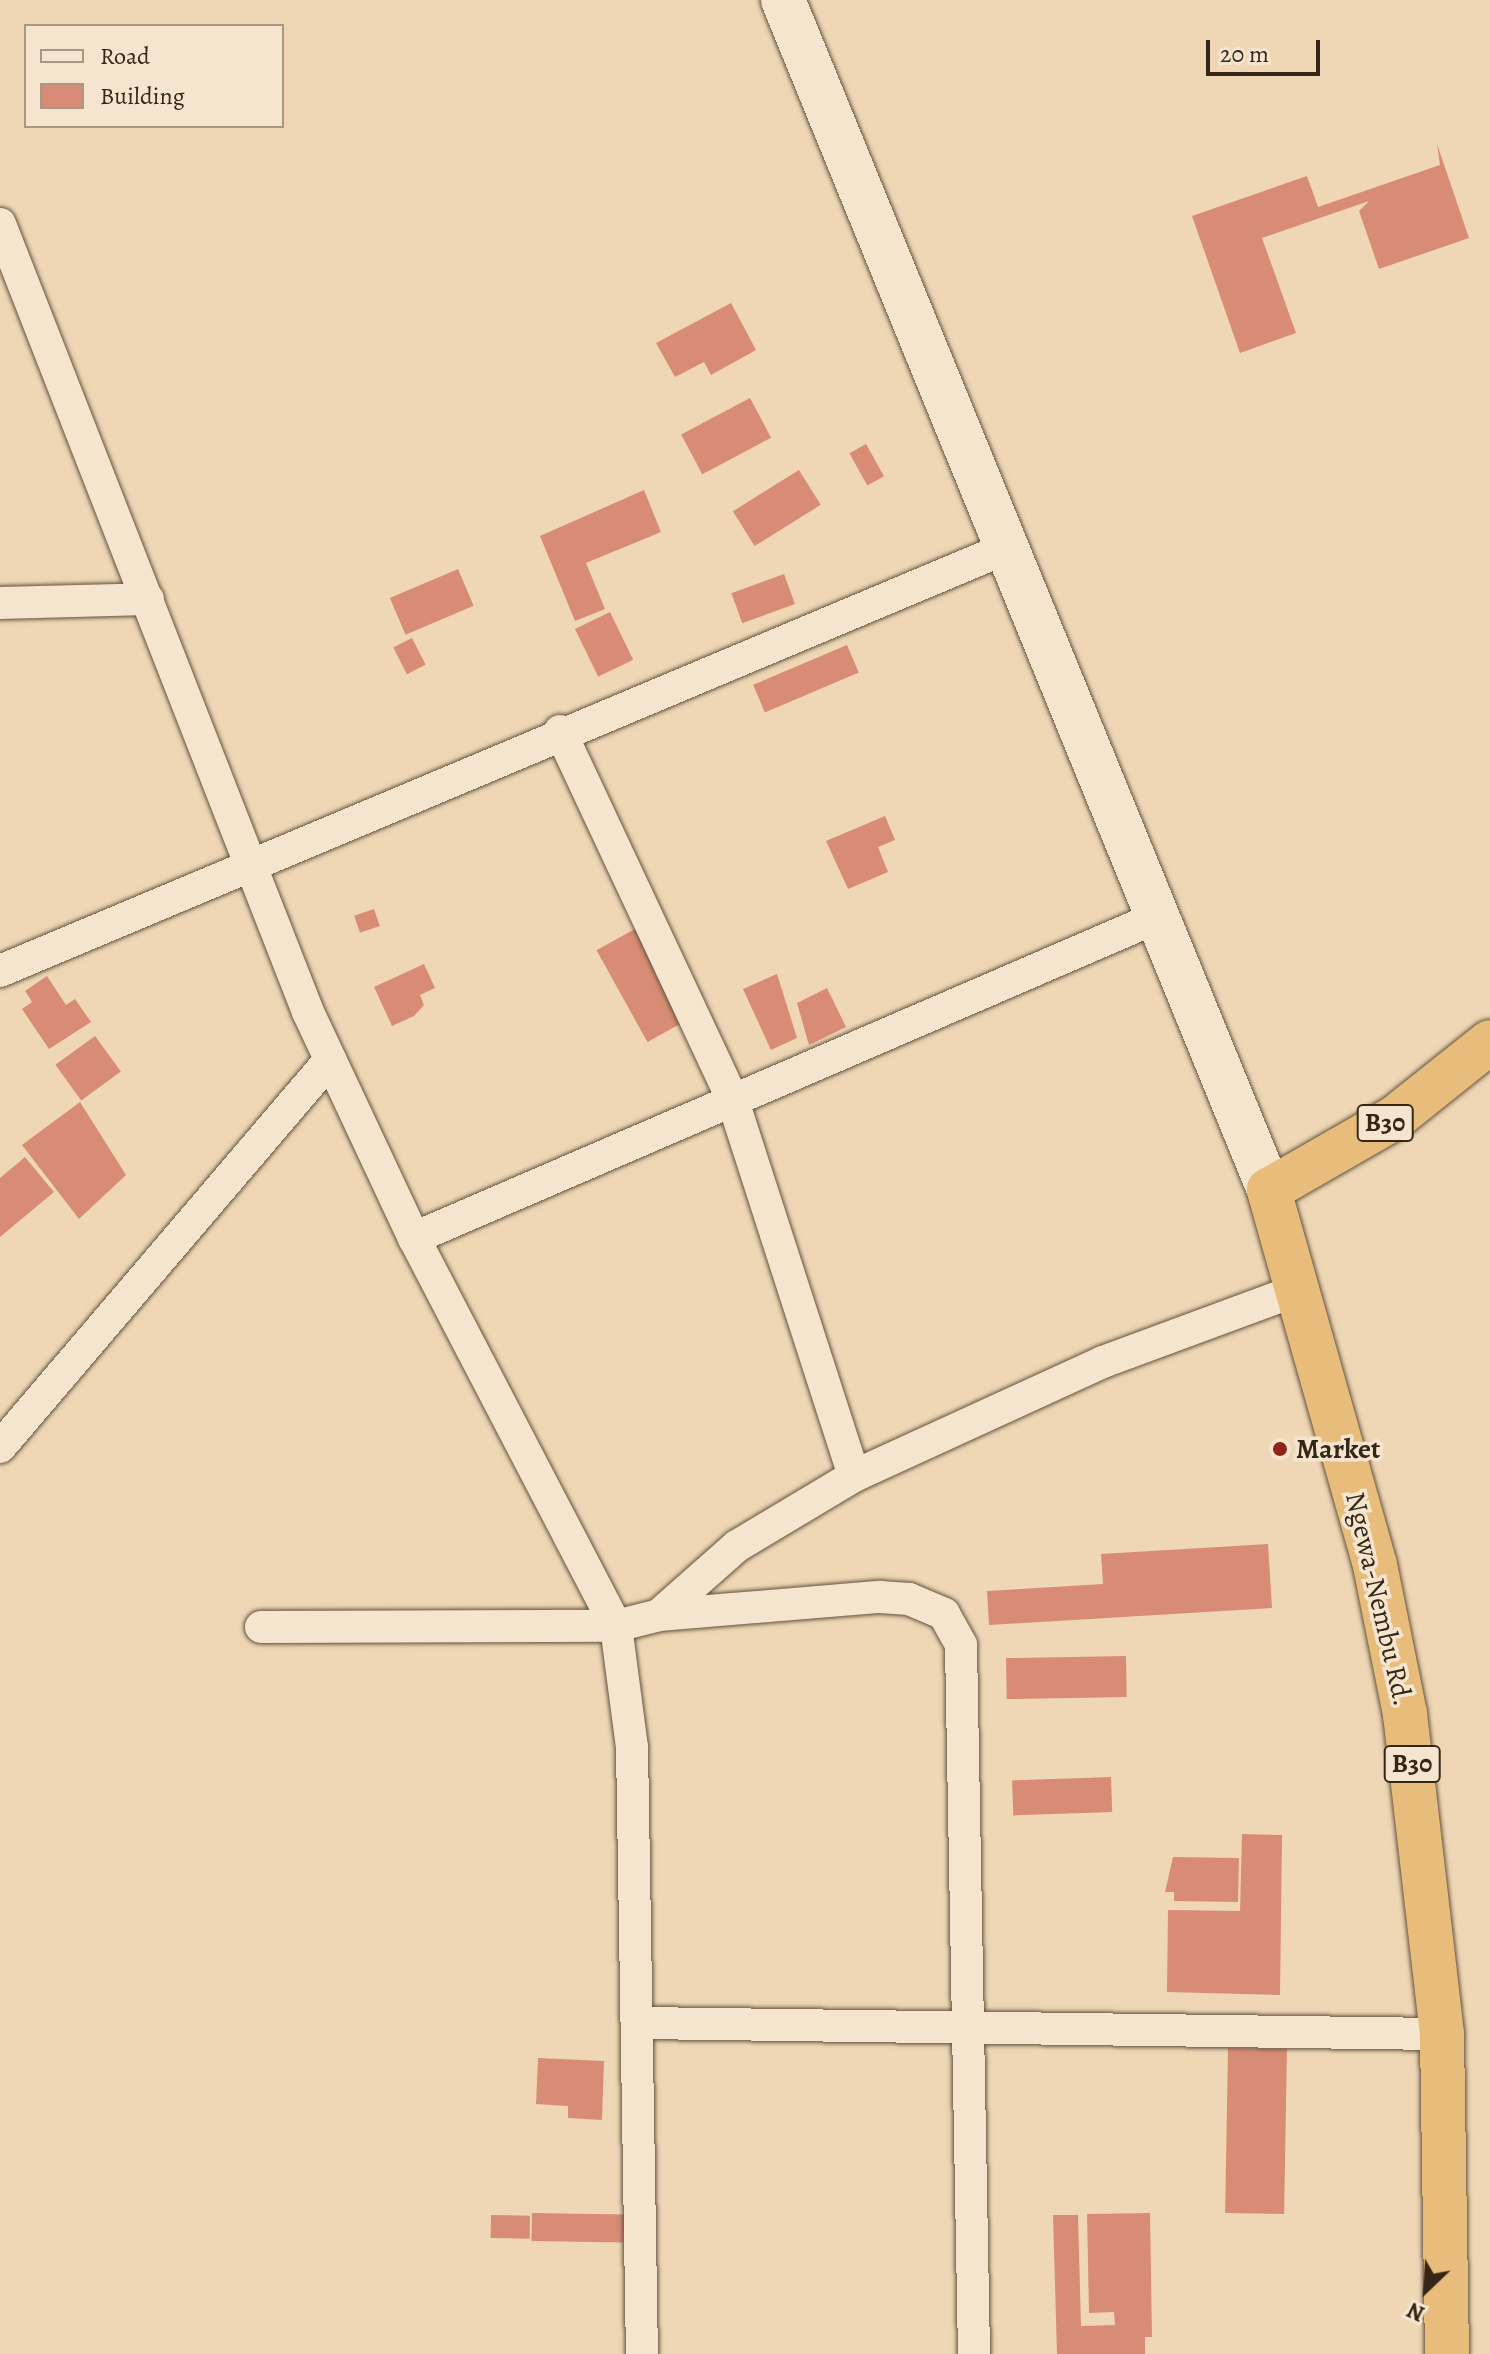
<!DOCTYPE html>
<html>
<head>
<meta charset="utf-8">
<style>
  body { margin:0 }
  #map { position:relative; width:1490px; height:2354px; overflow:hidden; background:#efd7b5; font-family:Alegreya,serif }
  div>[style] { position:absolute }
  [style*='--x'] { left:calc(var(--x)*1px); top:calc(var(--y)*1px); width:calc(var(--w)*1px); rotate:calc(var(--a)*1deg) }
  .building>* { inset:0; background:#d98c75; transform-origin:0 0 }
  .roads { filter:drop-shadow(0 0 2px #63533e) drop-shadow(0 0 2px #63533e) }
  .street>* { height:32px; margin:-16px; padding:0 16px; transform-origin:16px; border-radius:16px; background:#f5e5cf }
  .secondary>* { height:44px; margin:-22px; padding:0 22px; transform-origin:22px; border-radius:22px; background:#f5e5cf }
  .highway>* { height:44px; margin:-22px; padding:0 22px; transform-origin:22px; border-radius:22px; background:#e8bc7a }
  .dots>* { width:22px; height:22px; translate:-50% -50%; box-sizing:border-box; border:4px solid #f5e5cf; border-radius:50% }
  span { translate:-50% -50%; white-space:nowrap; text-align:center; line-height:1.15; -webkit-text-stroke:7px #f5e5cf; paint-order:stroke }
  .shield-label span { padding:2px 6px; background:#f5e5cf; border:2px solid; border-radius:6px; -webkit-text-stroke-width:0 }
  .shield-label { font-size:26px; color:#342717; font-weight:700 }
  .poi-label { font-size:28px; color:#342717; font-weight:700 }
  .left { translate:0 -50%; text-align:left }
  .street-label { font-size:28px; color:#342717 }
  .legend { position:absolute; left:24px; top:24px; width:260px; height:104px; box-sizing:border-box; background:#f5e5cf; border:2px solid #a89985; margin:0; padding:10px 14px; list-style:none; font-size:24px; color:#342717 }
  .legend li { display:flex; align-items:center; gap:16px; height:40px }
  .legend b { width:40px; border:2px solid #a89985 }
  .north { position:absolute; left:1386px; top:2250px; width:80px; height:80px; -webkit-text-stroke:6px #f5e5cf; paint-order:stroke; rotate:205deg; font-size:22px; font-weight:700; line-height:32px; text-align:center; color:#342717 }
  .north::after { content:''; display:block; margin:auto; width:28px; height:36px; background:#342717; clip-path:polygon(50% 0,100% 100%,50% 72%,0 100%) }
  .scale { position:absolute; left:1206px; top:40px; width:114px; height:36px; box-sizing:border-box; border:4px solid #342717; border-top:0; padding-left:10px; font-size:24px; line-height:28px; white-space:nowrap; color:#342717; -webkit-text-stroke:6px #f5e5cf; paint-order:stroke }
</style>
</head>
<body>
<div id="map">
  <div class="building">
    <i style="clip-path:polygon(1437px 144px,1469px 238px,1379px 269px,1359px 211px,1369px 201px,1262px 238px,1296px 333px,1240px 353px,1192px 216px,1307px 176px,1318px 207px,1440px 165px)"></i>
    <i style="clip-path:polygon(731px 303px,756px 350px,711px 375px,704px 362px,675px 377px,656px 343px)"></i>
    <i style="left:750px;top:398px;width:45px;height:78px;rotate:62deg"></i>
    <i style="left:866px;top:444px;width:37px;height:19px;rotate:61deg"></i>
    <i style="left:799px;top:470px;width:41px;height:78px;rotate:58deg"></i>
    <i style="clip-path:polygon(644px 490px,661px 532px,586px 563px,605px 609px,575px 621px,540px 536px)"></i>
    <i style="left:458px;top:569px;width:40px;height:74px;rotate:67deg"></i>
    <i style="left:784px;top:574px;width:32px;height:56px;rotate:70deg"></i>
    <i style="left:610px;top:612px;width:53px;height:39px;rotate:64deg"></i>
    <i style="left:412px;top:638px;width:30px;height:21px;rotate:63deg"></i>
    <i style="left:847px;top:645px;width:30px;height:102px;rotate:67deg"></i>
    <i style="clip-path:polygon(885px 816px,895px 840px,878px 847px,888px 872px,848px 889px,826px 841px)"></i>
    <i style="left:374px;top:909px;width:18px;height:21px;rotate:71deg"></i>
    <i style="left:642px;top:925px;width:105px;height:52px;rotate:61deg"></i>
    <i style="clip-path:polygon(424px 964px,435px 988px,420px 995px,424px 1005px,414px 1016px,392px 1026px,374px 987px)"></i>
    <i style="clip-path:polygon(777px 974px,797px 1038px,771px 1050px,743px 989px)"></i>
    <i style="clip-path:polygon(47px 976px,66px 1005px,75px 999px,91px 1022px,49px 1049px,22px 1009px,32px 1002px,25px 991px)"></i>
    <i style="clip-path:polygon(827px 988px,846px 1027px,809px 1045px,797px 1003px)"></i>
    <i style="left:95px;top:1036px;width:44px;height:49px;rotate:54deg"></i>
    <i style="clip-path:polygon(80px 1102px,126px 1175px,79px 1219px,22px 1145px)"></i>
    <i style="clip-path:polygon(25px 1157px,54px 1192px,0 1237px,0 1178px)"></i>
    <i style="clip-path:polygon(1268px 1544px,1272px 1608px,989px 1625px,987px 1591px,1103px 1584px,1101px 1554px)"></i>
    <i style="left:1126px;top:1656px;width:41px;height:120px;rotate:89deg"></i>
    <i style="left:1111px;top:1777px;width:35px;height:99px;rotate:88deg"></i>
    <i style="clip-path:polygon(1242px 1834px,1282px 1835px,1280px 1995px,1167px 1992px,1168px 1910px,1240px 1911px)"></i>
    <i style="clip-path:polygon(1173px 1857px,1239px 1858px,1238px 1902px,1174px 1901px,1174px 1892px,1165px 1892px)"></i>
    <i style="left:1228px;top:2048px;width:59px;height:165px;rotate:1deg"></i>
    <i style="clip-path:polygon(538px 2058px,604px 2061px,602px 2120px,568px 2118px,568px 2106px,536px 2104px)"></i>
    <i style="left:532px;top:2213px;width:92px;height:28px;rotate:1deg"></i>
    <i style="clip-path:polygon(1150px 2213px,1152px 2337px,1145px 2337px,1145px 2354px,1057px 2354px,1053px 2215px,1078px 2215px,1081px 2326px,1115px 2325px,1114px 2312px,1089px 2313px,1087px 2214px)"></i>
    <i style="left:491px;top:2215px;width:39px;height:23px;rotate:1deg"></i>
  </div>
  <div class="roads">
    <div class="street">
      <i style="--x:0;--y:224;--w:846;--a:68.65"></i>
      <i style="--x:308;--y:1012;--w:250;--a:64.9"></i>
      <i style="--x:414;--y:1238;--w:437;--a:62.5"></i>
      <i style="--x:616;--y:1626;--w:122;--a:82.5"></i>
      <i style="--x:632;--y:1747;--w:607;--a:89.06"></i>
      <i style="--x:0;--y:603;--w:148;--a:-1.5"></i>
      <i style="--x:560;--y:731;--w:405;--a:64.9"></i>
      <i style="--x:732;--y:1098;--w:397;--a:72.1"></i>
      <i style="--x:0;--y:971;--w:1094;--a:-22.79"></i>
      <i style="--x:414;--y:1238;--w:810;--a:-23.34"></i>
      <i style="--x:0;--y:1447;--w:509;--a:-49.55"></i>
      <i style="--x:659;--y:1615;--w:104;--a:-41.5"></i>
      <i style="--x:737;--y:1546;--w:136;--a:-30.9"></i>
      <i style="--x:854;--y:1476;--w:274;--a:-24.6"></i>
      <i style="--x:1103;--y:1362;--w:208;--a:-20.3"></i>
      <i style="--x:261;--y:1627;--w:355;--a:-0.2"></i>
      <i style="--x:616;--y:1626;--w:44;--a:-14.3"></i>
      <i style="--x:659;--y:1615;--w:222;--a:-4.7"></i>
      <i style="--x:880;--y:1597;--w:29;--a:4"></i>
      <i style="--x:909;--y:1599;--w:38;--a:23"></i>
      <i style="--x:944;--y:1614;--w:35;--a:61"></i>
      <i style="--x:961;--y:1645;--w:709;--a:88.95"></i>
      <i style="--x:641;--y:2023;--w:801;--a:0.79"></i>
    </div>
    <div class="secondary">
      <i style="--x:783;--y:0;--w:1285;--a:67.78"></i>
    </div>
    <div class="highway">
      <i style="--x:1447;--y:2354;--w:320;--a:-90.9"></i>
      <i style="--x:1442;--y:2034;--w:322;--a:-96.6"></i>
      <i style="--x:1405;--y:1714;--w:152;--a:-101.4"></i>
      <i style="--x:1375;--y:1565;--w:390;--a:-105.8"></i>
      <i style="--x:1269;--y:1190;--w:146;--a:-29.9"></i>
      <i style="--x:1396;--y:1117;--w:120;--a:-38.6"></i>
    </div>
  </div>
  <div class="dots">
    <i style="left:1280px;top:1449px;background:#8f2418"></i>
  </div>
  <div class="shield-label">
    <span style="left:1385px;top:1123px">B30</span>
    <span style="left:1412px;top:1764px">B30</span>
  </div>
  <div class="poi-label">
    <span class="left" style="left:1296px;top:1449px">Market</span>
  </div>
  <div class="street-label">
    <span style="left:1379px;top:1599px;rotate:77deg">Ngewa-Nembu Rd.</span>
  </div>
  <ul class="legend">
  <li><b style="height:10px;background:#f5e5cf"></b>Road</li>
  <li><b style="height:22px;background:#d98c75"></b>Building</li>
  </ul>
  <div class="north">N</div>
  <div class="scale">20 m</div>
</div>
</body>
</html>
